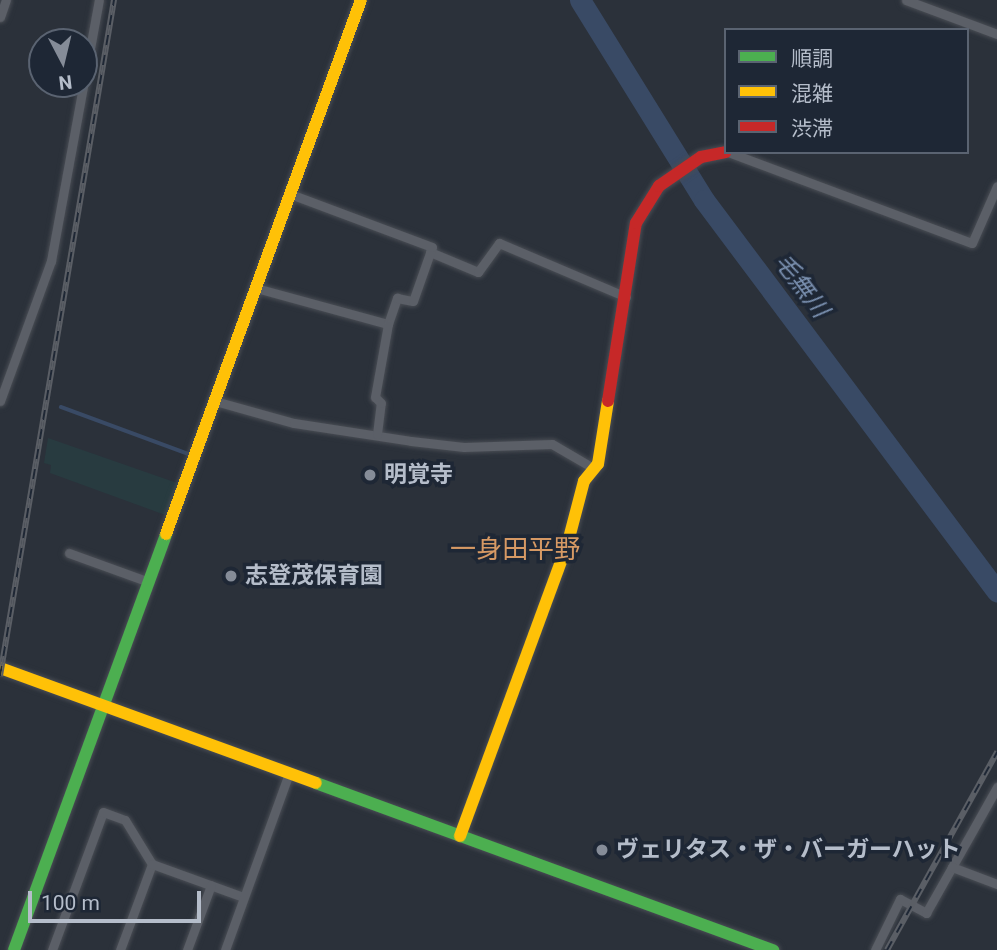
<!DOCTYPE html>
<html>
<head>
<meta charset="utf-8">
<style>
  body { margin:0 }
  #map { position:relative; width:997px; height:950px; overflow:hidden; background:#2b313a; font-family:Roboto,"Noto Sans JP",sans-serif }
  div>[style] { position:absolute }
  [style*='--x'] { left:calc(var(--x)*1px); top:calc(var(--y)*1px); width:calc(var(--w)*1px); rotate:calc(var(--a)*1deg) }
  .green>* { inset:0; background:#283b40 }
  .stream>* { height:3.5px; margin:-1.75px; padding:0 1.75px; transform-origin:1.75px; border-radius:1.75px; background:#394a65 }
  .river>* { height:21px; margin:-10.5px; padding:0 10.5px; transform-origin:10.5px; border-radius:10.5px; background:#394a65 }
  .roads { filter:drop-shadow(0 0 2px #494d54) drop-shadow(0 0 2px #494d54) }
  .street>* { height:9px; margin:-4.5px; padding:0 4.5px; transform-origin:4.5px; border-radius:4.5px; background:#5b5f67 }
  .fast>* { height:12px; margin:-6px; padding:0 6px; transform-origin:6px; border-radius:6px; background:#4caf50 }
  .slow>* { height:12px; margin:-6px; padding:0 6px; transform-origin:6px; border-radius:6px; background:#ffc107 }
  .jam>* { height:12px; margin:-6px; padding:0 6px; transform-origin:6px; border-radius:6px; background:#c62828 }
  .rail>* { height:6px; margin-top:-3px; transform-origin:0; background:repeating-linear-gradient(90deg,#1e2735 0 10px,#5a5e65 0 20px); box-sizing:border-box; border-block:2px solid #5a5e65 }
  .dots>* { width:19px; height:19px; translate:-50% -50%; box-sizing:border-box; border:4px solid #1e2735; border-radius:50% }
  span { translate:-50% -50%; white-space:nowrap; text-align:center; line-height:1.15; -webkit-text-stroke:7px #1e2735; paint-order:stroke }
  .poi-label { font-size:23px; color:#b5bdca; font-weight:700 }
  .left { translate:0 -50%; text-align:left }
  .water-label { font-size:24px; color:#7c92b2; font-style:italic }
  .quarter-label { font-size:26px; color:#d69964 }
  .legend { position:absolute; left:724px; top:28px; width:245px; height:126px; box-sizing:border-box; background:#1e2735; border:2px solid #5a6371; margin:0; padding:9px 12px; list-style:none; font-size:21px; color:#b5bdca }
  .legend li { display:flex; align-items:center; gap:14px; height:35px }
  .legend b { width:35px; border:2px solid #5a6371 }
  .north { position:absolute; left:28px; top:28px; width:70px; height:70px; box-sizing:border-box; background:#1e2735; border:2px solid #5a6371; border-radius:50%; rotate:173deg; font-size:19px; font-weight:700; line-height:28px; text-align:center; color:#b5bdca }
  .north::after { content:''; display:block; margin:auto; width:24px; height:32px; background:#858c98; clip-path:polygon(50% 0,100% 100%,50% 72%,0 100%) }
  .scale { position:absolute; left:28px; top:891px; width:173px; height:32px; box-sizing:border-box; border:4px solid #b5bdca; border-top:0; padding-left:9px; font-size:21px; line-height:24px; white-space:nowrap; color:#b5bdca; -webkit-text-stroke:5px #1e2735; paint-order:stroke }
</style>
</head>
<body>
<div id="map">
  <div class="green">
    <i style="clip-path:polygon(48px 438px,180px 484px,168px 516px,50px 473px,51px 465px,44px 463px)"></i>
  </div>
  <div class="stream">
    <i style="--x:61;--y:407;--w:136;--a:20.2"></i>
  </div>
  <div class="river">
    <i style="--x:580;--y:0;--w:235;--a:58.2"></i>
    <i style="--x:704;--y:200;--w:489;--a:53.2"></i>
  </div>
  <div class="roads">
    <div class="street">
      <i style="--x:906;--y:0;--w:97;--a:20.5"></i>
      <i style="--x:0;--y:17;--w:18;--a:-71"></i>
      <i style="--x:728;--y:152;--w:260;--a:20.5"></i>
      <i style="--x:972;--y:243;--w:62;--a:-66.3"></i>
      <i style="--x:430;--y:252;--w:52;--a:22.6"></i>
      <i style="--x:478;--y:272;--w:36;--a:-54"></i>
      <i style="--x:499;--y:243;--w:138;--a:23"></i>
      <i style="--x:256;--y:288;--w:137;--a:15.3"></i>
      <i style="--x:388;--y:324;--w:28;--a:-71"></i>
      <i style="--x:397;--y:298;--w:16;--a:11"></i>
      <i style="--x:413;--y:301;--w:57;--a:-70.6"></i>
      <i style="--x:432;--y:247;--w:152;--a:-159.5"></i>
      <i style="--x:0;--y:401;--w:149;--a:-70"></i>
      <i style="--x:51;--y:261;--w:265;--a:-79.6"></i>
      <i style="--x:215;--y:401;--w:82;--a:15.6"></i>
      <i style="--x:294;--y:423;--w:118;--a:8.7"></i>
      <i style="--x:411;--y:441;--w:53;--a:6.5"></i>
      <i style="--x:464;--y:447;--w:88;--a:-2"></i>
      <i style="--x:552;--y:444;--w:48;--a:30.3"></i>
      <i style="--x:377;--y:434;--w:31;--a:-83"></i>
      <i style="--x:381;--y:403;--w:8;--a:-135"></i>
      <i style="--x:375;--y:397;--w:74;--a:-79.9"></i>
      <i style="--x:69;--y:553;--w:85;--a:19.9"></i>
      <i style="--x:952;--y:867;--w:92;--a:-60.6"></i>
      <i style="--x:52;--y:950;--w:147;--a:-69.7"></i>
      <i style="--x:103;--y:812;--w:23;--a:20"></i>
      <i style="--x:125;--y:820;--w:52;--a:58.5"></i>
      <i style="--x:120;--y:950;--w:92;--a:-69.6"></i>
      <i style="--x:152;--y:864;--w:97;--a:19.9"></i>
      <i style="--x:187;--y:950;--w:69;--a:-69.7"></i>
      <i style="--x:225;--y:950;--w:188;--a:-70.1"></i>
      <i style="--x:875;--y:950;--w:57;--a:-63.9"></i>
      <i style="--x:900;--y:899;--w:30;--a:28"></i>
      <i style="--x:926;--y:913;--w:53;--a:-60.5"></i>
      <i style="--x:952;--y:867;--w:48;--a:20.7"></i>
    </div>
    <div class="fast">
      <i style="--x:316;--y:783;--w:487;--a:20.1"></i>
      <i style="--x:14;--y:950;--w:443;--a:-69.9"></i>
    </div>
    <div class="slow">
      <i style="--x:166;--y:534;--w:568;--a:-69.94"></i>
      <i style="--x:0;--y:668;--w:336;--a:20"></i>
      <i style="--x:460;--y:836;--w:313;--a:-69.8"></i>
      <i style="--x:568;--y:542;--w:63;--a:-75.3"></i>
      <i style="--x:584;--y:481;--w:22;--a:-51"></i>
      <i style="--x:598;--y:464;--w:64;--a:-81"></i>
    </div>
    <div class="jam">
      <i style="--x:608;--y:401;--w:180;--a:-81.1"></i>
      <i style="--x:636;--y:223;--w:44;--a:-58.1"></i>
      <i style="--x:659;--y:186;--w:51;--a:-34.6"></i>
      <i style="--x:701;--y:157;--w:25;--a:-11"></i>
    </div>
  </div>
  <div class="rail">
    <i style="--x:0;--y:676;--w:686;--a:-80.43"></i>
    <i style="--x:887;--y:950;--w:227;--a:-60.9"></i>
  </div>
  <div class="dots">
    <i style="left:370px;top:475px;background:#858c98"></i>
    <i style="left:231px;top:576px;background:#858c98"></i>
    <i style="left:602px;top:850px;background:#858c98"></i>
  </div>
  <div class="poi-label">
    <span class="left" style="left:384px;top:475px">明覚寺</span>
    <span class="left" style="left:245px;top:576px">志登茂保育園</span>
    <span class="left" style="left:616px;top:850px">ヴェリタス・ザ・バーガーハット</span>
  </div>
  <div class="water-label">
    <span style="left:801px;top:286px;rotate:53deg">毛無川</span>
  </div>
  <div class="quarter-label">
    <span style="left:515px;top:550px">一身田平野</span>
  </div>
  <ul class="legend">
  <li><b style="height:9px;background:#4caf50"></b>順調</li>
  <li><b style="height:9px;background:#ffc107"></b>混雑</li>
  <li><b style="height:9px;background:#c62828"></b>渋滞</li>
  </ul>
  <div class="north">N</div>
  <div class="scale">100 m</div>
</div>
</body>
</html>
